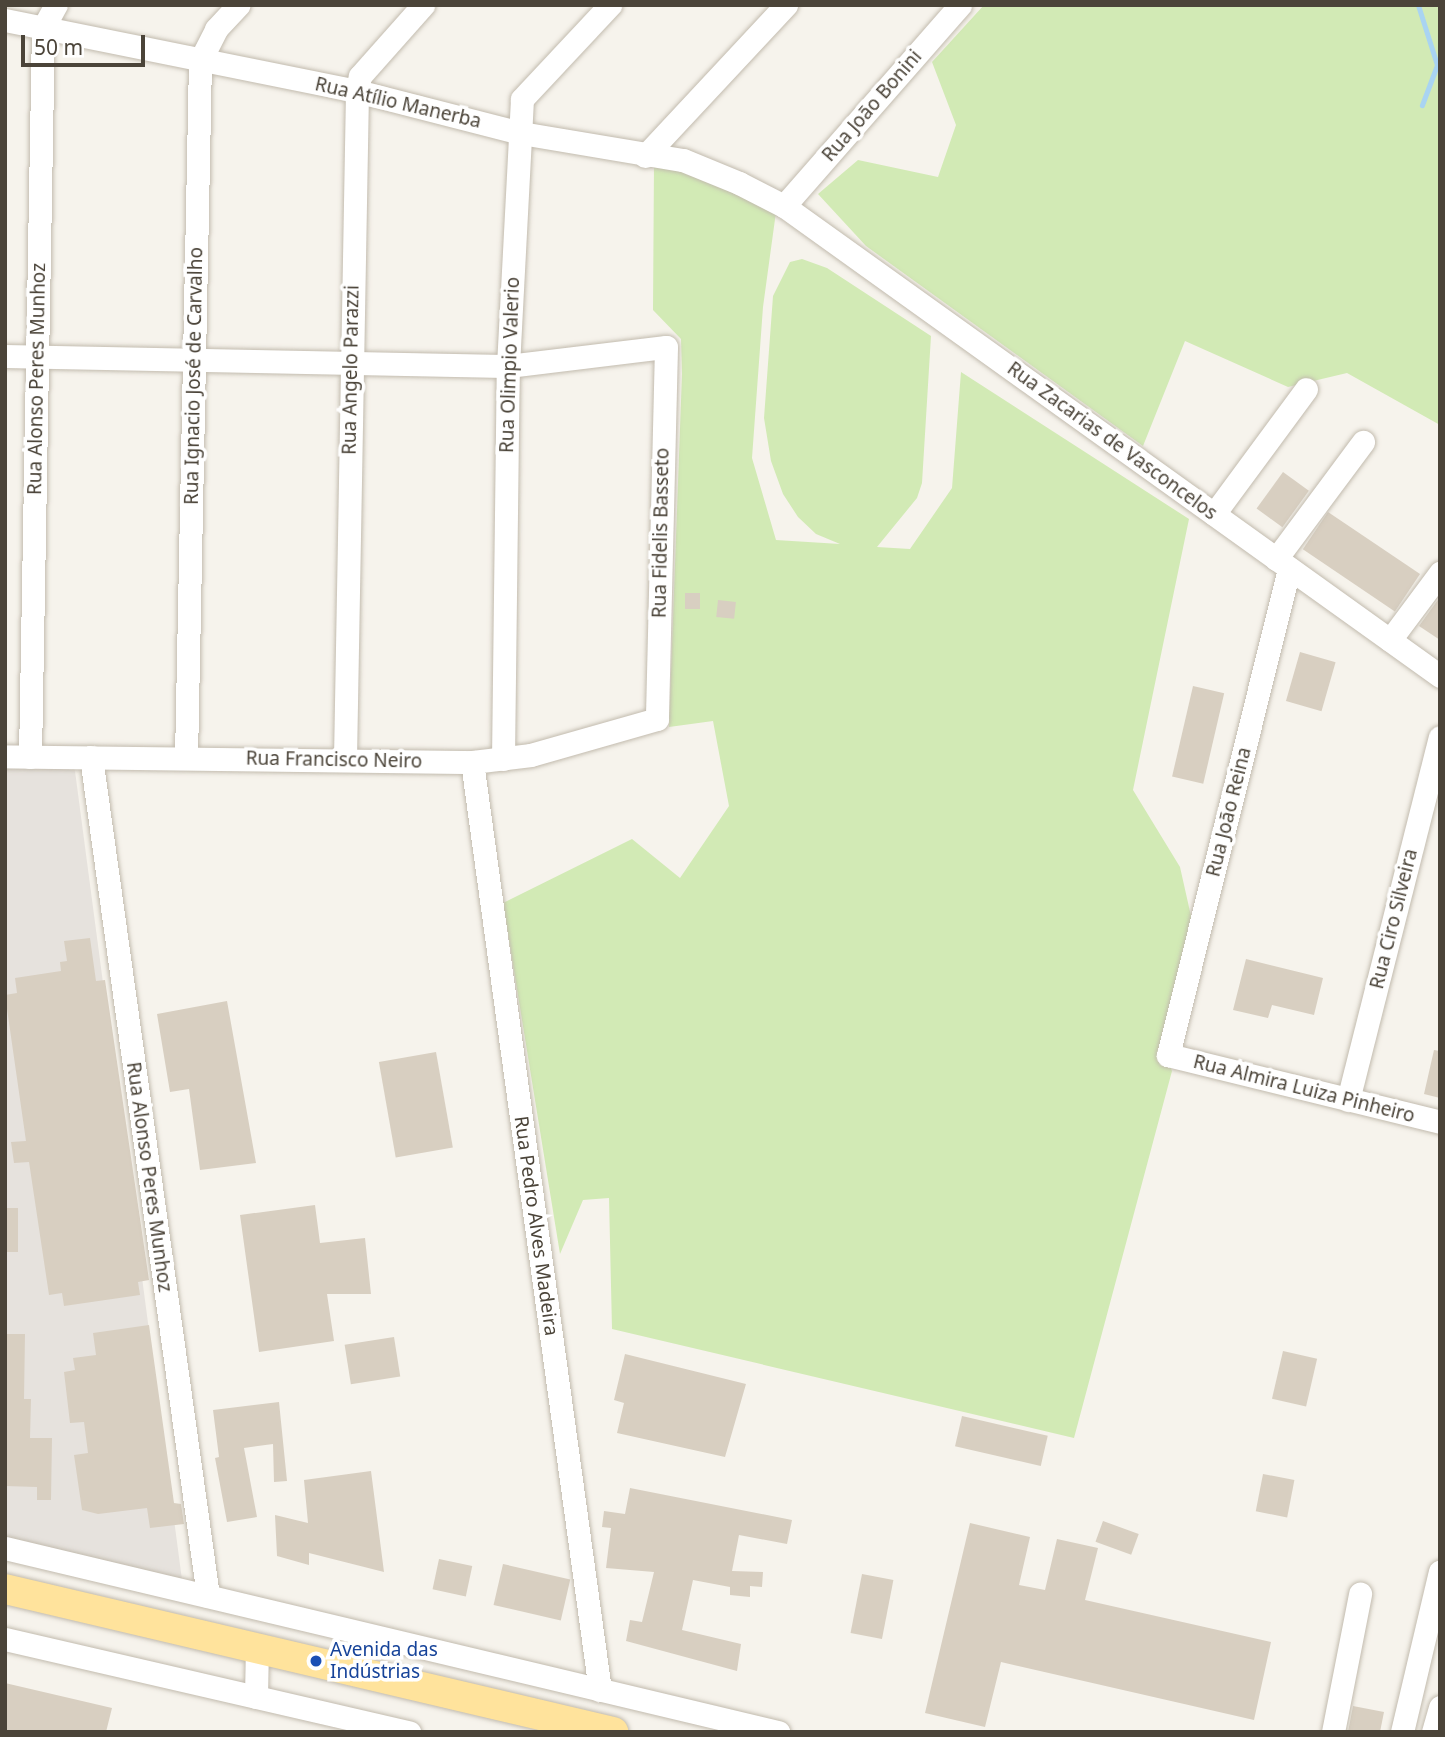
<!DOCTYPE html>
<html>
<head>
<meta charset="utf-8">
<style>
  body { margin:0 }
  #map { position:relative; width:1445px; height:1737px; overflow:hidden; background:#f6f3ec; font-family:"Noto Sans",sans-serif }
  div>[style] { position:absolute }
  [style*='--x'] { left:calc(var(--x)*1px); top:calc(var(--y)*1px); width:calc(var(--w)*1px); rotate:calc(var(--a)*1deg) }
  .industrial>* { inset:0; background:#e6e2dd }
  .green>* { inset:0; background:#d2eab5 }
  .stream>* { height:5px; margin:-2.5px; padding:0 2.5px; transform-origin:2.5px; border-radius:2.5px; background:#a9d4f2 }
  .building>* { inset:0; background:#d8cfc1; transform-origin:0 0 }
  .roads { filter:drop-shadow(0 0 2px #c2bbae) drop-shadow(0 0 2px #c2bbae) }
  .minor>* { height:23px; margin:-11.5px; padding:0 11.5px; transform-origin:11.5px; border-radius:11.5px; background:#fff }
  .major>* { height:30px; margin:-15px; padding:0 15px; transform-origin:15px; border-radius:15px; background:#ffe39c }
  .dots>* { width:19px; height:19px; translate:-50% -50%; box-sizing:border-box; border:4px solid #fff; border-radius:50% }
  span { translate:-50% -50%; white-space:nowrap; text-align:center; line-height:1.15; -webkit-text-stroke:7px #fff; paint-order:stroke }
  .street-label { font-size:19px; color:#4b4439 }
  .transit-label { font-size:19px; color:#164399 }
  .left { translate:0 -50%; text-align:left }
  .frame { position:absolute; inset:0; border:7px solid #4b4439; pointer-events:none }
  .scale { position:absolute; left:21px; top:35px; width:124px; height:32px; box-sizing:border-box; border:4px solid #4b4439; border-top:0; padding-left:9px; font-size:21px; line-height:24px; white-space:nowrap; color:#4b4439; -webkit-text-stroke:5px #fff; paint-order:stroke }
</style>
</head>
<body>
<div id="map">
  <div class="industrial">
    <i style="clip-path:polygon(5px 754px,73px 756px,184px 1595px,5px 1554px)"></i>
  </div>
  <div class="green">
    <i style="clip-path:polygon(984px 5px,1440px 5px,1440px 425px,1347px 373px,1288px 387px,1185px 341px,1143px 446px,866px 246px,818px 194px,858px 160px,938px 177px,956px 125px,932px 62px)"></i>
    <i style="clip-path:polygon(654px 163px,721px 178px,776px 212px,763px 307px,752px 458px,776px 540px,840px 544px,816px 534px,798px 517px,783px 494px,771px 461px,764px 418px,773px 296px,790px 262px,802px 259px,827px 268px,931px 336px,922px 483px,917px 498px,877px 547px,910px 549px,952px 488px,961px 372px,1189px 519px,1133px 790px,1180px 867px,1193px 925px,1161px 1041px,1172px 1071px,1074px 1438px,612px 1329px,609px 1198px,583px 1200px,560px 1254px,503px 903px,632px 839px,680px 878px,729px 806px,713px 721px,669px 727px,682px 374px,681px 339px,653px 310px)"></i>
  </div>
  <div class="stream">
    <i style="--x:1418;--y:5;--w:63;--a:72.4"></i>
    <i style="--x:1437;--y:65;--w:43;--a:110.6"></i>
  </div>
  <div class="building">
    <i style="left:1283px;top:472px;width:32px;height:45px;rotate:36deg"></i>
    <i style="left:1328px;top:512px;width:111px;height:45px;rotate:34deg"></i>
    <i style="left:685px;top:593px;width:15px;height:16px"></i>
    <i style="clip-path:polygon(1440px 597px,1440px 640px,1419px 626px)"></i>
    <i style="left:718px;top:600px;width:18px;height:17px;rotate:6deg"></i>
    <i style="left:1300px;top:652px;width:37px;height:51px;rotate:16deg"></i>
    <i style="left:1193px;top:686px;width:32px;height:93px;rotate:13deg"></i>
    <i style="clip-path:polygon(90px 938px,96px 981px,105px 980px,149px 1280px,138px 1282px,140px 1295px,64px 1306px,62px 1293px,49px 1295px,29px 1162px,14px 1163px,11px 1142px,26px 1141px,5px 995px,17px 993px,15px 978px,61px 971px,60px 962px,67px 961px,64px 941px)"></i>
    <i style="clip-path:polygon(1246px 959px,1323px 978px,1314px 1015px,1272px 1005px,1268px 1018px,1233px 1010px)"></i>
    <i style="clip-path:polygon(227px 1001px,256px 1163px,200px 1170px,189px 1089px,170px 1092px,157px 1014px)"></i>
    <i style="clip-path:polygon(1434px 1050px,1440px 1051px,1440px 1098px,1424px 1094px)"></i>
    <i style="left:436px;top:1052px;width:97px;height:58px;rotate:80deg"></i>
    <i style="clip-path:polygon(315px 1205px,320px 1243px,365px 1238px,371px 1294px,327px 1294px,334px 1341px,259px 1352px,240px 1215px)"></i>
    <i style="left:5px;top:1208px;width:13px;height:44px"></i>
    <i style="clip-path:polygon(149px 1325px,174px 1503px,181px 1504px,184px 1524px,150px 1528px,147px 1508px,98px 1514px,82px 1510px,74px 1455px,88px 1453px,84px 1422px,70px 1423px,64px 1372px,75px 1370px,73px 1358px,96px 1355px,93px 1333px)"></i>
    <i style="clip-path:polygon(5px 1334px,25px 1334px,24px 1399px,31px 1399px,30px 1438px,52px 1438px,51px 1500px,37px 1500px,37px 1487px,5px 1486px)"></i>
    <i style="left:394px;top:1337px;width:40px;height:50px;rotate:81deg"></i>
    <i style="left:1283px;top:1351px;width:35px;height:49px;rotate:13deg"></i>
    <i style="clip-path:polygon(625px 1354px,746px 1384px,725px 1457px,617px 1433px,624px 1403px,614px 1400px)"></i>
    <i style="clip-path:polygon(279px 1402px,287px 1481px,274px 1482px,273px 1444px,244px 1448px,257px 1517px,227px 1522px,215px 1458px,219px 1457px,213px 1410px)"></i>
    <i style="left:962px;top:1416px;width:88px;height:31px;rotate:13deg"></i>
    <i style="clip-path:polygon(371px 1471px,384px 1572px,309px 1553px,309px 1565px,277px 1556px,275px 1515px,308px 1523px,304px 1480px)"></i>
    <i style="left:1263px;top:1474px;width:32px;height:38px;rotate:11deg"></i>
    <i style="clip-path:polygon(630px 1488px,792px 1520px,787px 1544px,739px 1535px,732px 1571px,763px 1572px,762px 1587px,750px 1586px,750px 1597px,730px 1595px,730px 1587px,693px 1580px,682px 1630px,741px 1644px,737px 1671px,626px 1641px,630px 1620px,642px 1622px,654px 1572px,606px 1568px,611px 1528px,602px 1527px,604px 1511px,625px 1514px)"></i>
    <i style="left:1103px;top:1521px;width:38px;height:22px;rotate:20deg"></i>
    <i style="clip-path:polygon(970px 1523px,1030px 1537px,1019px 1585px,1045px 1590px,1057px 1539px,1098px 1548px,1085px 1600px,1271px 1642px,1254px 1720px,1001px 1662px,985px 1727px,925px 1713px)"></i>
    <i style="left:439px;top:1559px;width:34px;height:31px;rotate:12deg"></i>
    <i style="left:503px;top:1564px;width:69px;height:42px;rotate:13deg"></i>
    <i style="left:862px;top:1574px;width:32px;height:60px;rotate:11deg"></i>
    <i style="clip-path:polygon(5px 1683px,112px 1708px,106px 1732px,5px 1732px)"></i>
    <i style="clip-path:polygon(1353px 1706px,1384px 1712px,1380px 1732px,1348px 1732px)"></i>
  </div>
  <div class="roads">
    <div class="minor">
      <i style="--x:5;--y:20;--w:359;--a:11.4"></i>
      <i style="--x:357;--y:91;--w:169;--a:14.4"></i>
      <i style="--x:521;--y:133;--w:164;--a:9.5"></i>
      <i style="--x:683;--y:160;--w:61;--a:22.3"></i>
      <i style="--x:739;--y:183;--w:51;--a:27.1"></i>
      <i style="--x:784;--y:206;--w:807;--a:35.62"></i>
      <i style="--x:645;--y:156;--w:207;--a:-47"></i>
      <i style="--x:784;--y:206;--w:267;--a:-48.8"></i>
      <i style="--x:5;--y:356;--w:503;--a:1.14"></i>
      <i style="--x:508;--y:366;--w:159;--a:-6.9"></i>
      <i style="--x:666;--y:347;--w:372;--a:91.4"></i>
      <i style="--x:657;--y:719;--w:131;--a:164.1"></i>
      <i style="--x:531;--y:755;--w:59;--a:173.2"></i>
      <i style="--x:472;--y:762;--w:467;--a:-179.3"></i>
      <i style="--x:1214;--y:514;--w:155;--a:-53.6"></i>
      <i style="--x:1276;--y:559;--w:146;--a:-53.4"></i>
      <i style="--x:1289;--y:569;--w:501;--a:103.98"></i>
      <i style="--x:1168;--y:1055;--w:280;--a:13.8"></i>
      <i style="--x:1390;--y:640;--w:84;--a:-53.3"></i>
      <i style="--x:30;--y:757;--w:729;--a:-88.98"></i>
      <i style="--x:43;--y:28;--w:26;--a:-61"></i>
      <i style="--x:91;--y:757;--w:847;--a:82.06"></i>
      <i style="--x:186;--y:758;--w:697;--a:-88.85"></i>
      <i style="--x:200;--y:61;--w:36;--a:-63"></i>
      <i style="--x:216;--y:29;--w:33;--a:-47"></i>
      <i style="--x:345;--y:759;--w:668;--a:-88.97"></i>
      <i style="--x:357;--y:91;--w:15;--a:-79"></i>
      <i style="--x:360;--y:76;--w:95;--a:-48.4"></i>
      <i style="--x:503;--y:759;--w:393;--a:-89.3"></i>
      <i style="--x:508;--y:366;--w:267;--a:-87"></i>
      <i style="--x:522;--y:99;--w:129;--a:-46.9"></i>
      <i style="--x:472;--y:762;--w:937;--a:82.15"></i>
      <i style="--x:1348;--y:1100;--w:374;--a:-75.8"></i>
      <i style="--x:5;--y:1548;--w:795;--a:13.39"></i>
      <i style="--x:5;--y:1639;--w:415;--a:13"></i>
      <i style="--x:256;--y:1697;--w:51;--a:-88.9"></i>
      <i style="--x:1333;--y:1732;--w:141;--a:-78.9"></i>
      <i style="--x:1402;--y:1732;--w:165;--a:-76.7"></i>
      <i style="--x:1433;--y:1732;--w:26;--a:-74"></i>
    </div>
    <div class="major">
      <i style="--x:5;--y:1589;--w:625;--a:13.24"></i>
    </div>
  </div>
  <div class="dots">
    <i style="left:316px;top:1661px;background:#1a4fb4"></i>
  </div>
  <div class="street-label">
    <span style="left:398px;top:103px;rotate:13deg">Rua Atílio Manerba</span>
    <span style="left:872px;top:106px;rotate:-49deg">Rua João Bonini</span>
    <span style="left:510px;top:365px;rotate:-88deg">Rua Olimpio Valerio</span>
    <span style="left:351px;top:370px;rotate:-89deg">Rua Angelo Parazzi</span>
    <span style="left:194px;top:376px;rotate:-89deg">Rua Ignacio José de Carvalho</span>
    <span style="left:37px;top:379px;rotate:-89deg">Rua Alonso Peres Munhoz</span>
    <span style="left:1112px;top:441px;rotate:36deg">Rua Zacarias de Vasconcelos</span>
    <span style="left:661px;top:533px;rotate:-89deg">Rua Fidelis Basseto</span>
    <span style="left:334px;top:760px;rotate:1deg">Rua Francisco Neiro</span>
    <span style="left:1229px;top:812px;rotate:-76deg">Rua João Reina</span>
    <span style="left:1394px;top:919px;rotate:-76deg">Rua Ciro Silveira</span>
    <span style="left:1304px;top:1089px;rotate:14deg">Rua Almira Luiza Pinheiro</span>
    <span style="left:149px;top:1177px;rotate:82deg">Rua Alonso Peres Munhoz</span>
    <span style="left:536px;top:1226px;rotate:82deg">Rua Pedro Alves Madeira</span>
  </div>
  <div class="transit-label">
    <span class="left" style="left:330px;top:1661px">Avenida das<br>Indústrias</span>
  </div>
  <div class="frame"></div>
  <div class="scale">50 m</div>
</div>
</body>
</html>
